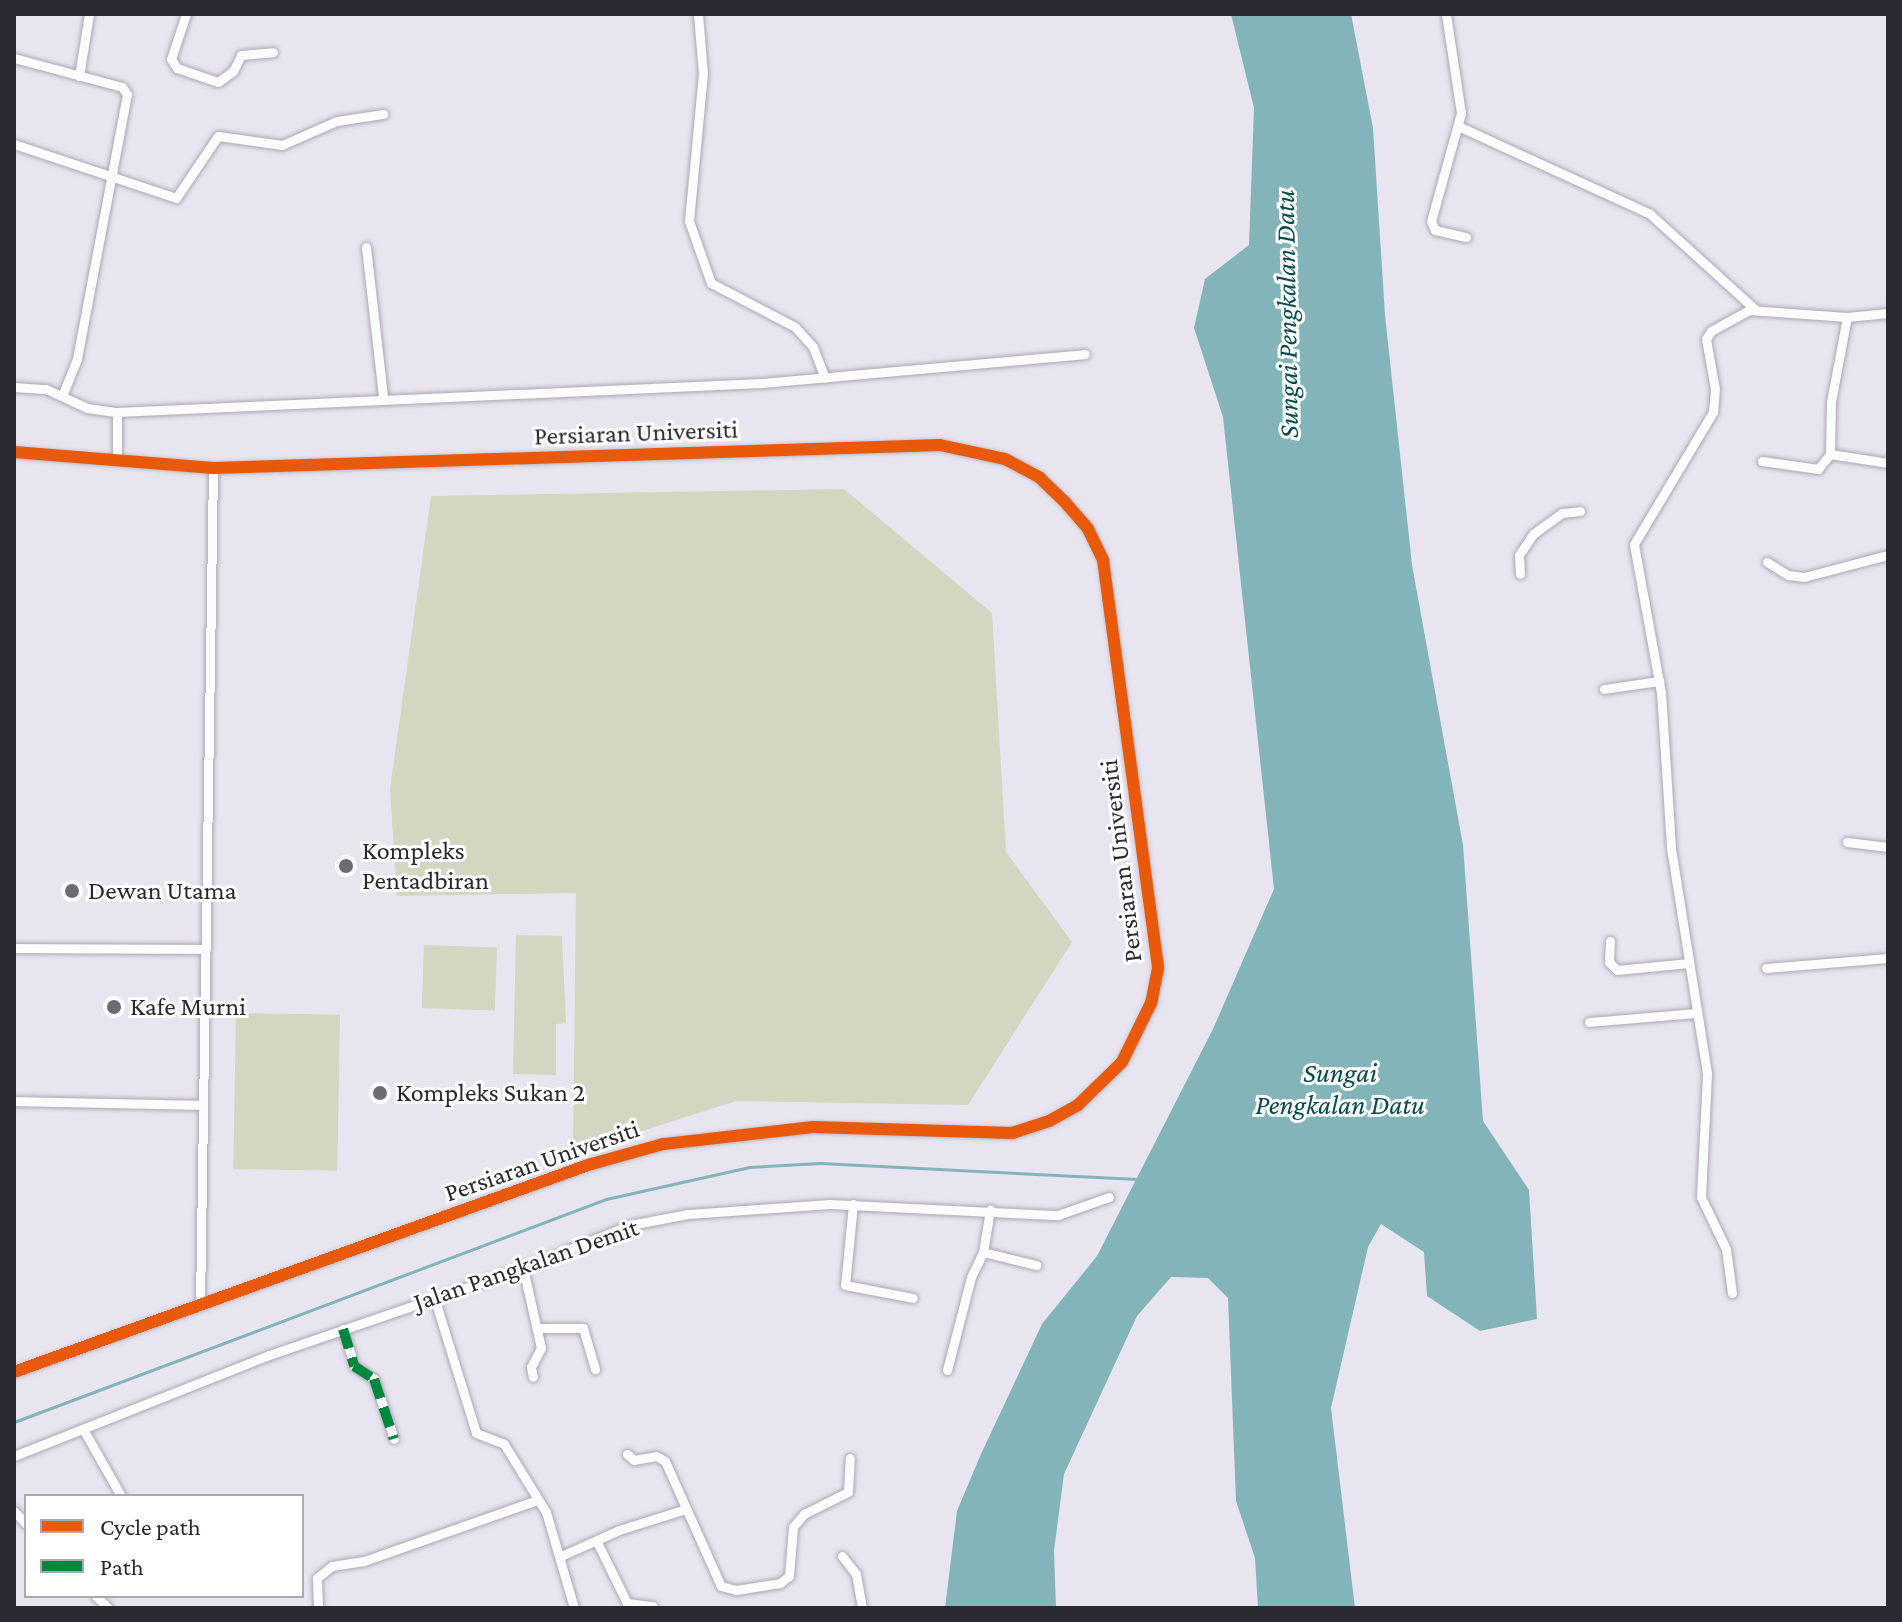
<!DOCTYPE html>
<html>
<head>
<meta charset="utf-8">
<style>
  body { margin:0 }
  #map { position:relative; width:1902px; height:1622px; overflow:hidden; background:#e8e4f0; font-family:"Crimson Pro",serif }
  div>[style] { position:absolute }
  [style*='--x'] { left:calc(var(--x)*1px); top:calc(var(--y)*1px); width:calc(var(--w)*1px); rotate:calc(var(--a)*1deg) }
  .green>* { inset:0; background:#d3d6c0; transform-origin:0 0 }
  .water>* { inset:0; background:#82b4b9 }
  .stream>* { height:3px; margin:-1.5px; padding:0 1.5px; transform-origin:1.5px; border-radius:1.5px; background:#82b4b9 }
  .roads { filter:drop-shadow(0 0 2px #aca8b1) drop-shadow(0 0 2px #aca8b1) }
  .street>* { height:9px; margin:-4.5px; padding:0 4.5px; transform-origin:4.5px; border-radius:4.5px; background:#fcfbfd }
  .quiet>* { height:10px; margin-top:-5px; transform-origin:0; background:repeating-linear-gradient(90deg,#00873e 0 20px,transparent 0 30px) }
  .cycleway>* { height:12px; margin:-6px; padding:0 6px; transform-origin:6px; border-radius:6px; background:#e8590c }
  .dots>* { width:22px; height:22px; translate:-50% -50%; box-sizing:border-box; border:4px solid #fff; border-radius:50% }
  span { translate:-50% -50%; white-space:nowrap; text-align:center; line-height:1.15; -webkit-text-stroke:6px #fff; paint-order:stroke }
  .street-label { font-size:26px; color:#2b2831 }
  .poi-label { font-size:26px; color:#2b2831 }
  .left { translate:0 -50%; text-align:left }
  .water-label { font-size:28px; color:#054b4e; font-style:italic }
  .frame { position:absolute; inset:0; border:16px solid #2b2831; pointer-events:none }
  .legend { position:absolute; left:24px; top:1494px; width:280px; height:104px; box-sizing:border-box; background:#fff; border:2px solid #aaa9ad; margin:0; padding:10px 14px; list-style:none; font-size:24px; color:#2b2831 }
  .legend li { display:flex; align-items:center; gap:16px; height:40px }
  .legend b { width:40px; border:2px solid #aaa9ad }
</style>
</head>
<body>
<div id="map">
  <div class="green">
    <i style="clip-path:polygon(844px 489px,992px 613px,1006px 852px,1072px 942px,968px 1105px,736px 1101px,573px 1153px,576px 893px,397px 896px,390px 789px,431px 496px)"></i>
    <i style="clip-path:polygon(516px 935px,562px 936px,566px 1023px,556px 1024px,556px 1075px,513px 1074px)"></i>
    <i style="left:424px;top:945px;width:73px;height:63px;rotate:2deg"></i>
    <i style="left:236px;top:1013px;width:104px;height:156px;rotate:1deg"></i>
  </div>
  <div class="water">
    <i style="clip-path:polygon(1231px 14px,1351px 14px,1373px 128px,1385px 315px,1412px 565px,1463px 845px,1483px 1121px,1529px 1190px,1537px 1319px,1480px 1331px,1427px 1296px,1424px 1252px,1381px 1224px,1368px 1247px,1331px 1408px,1355px 1608px,1258px 1608px,1255px 1558px,1236px 1501px,1228px 1298px,1208px 1278px,1171px 1277px,1137px 1316px,1064px 1474px,1054px 1551px,1056px 1608px,945px 1608px,957px 1511px,981px 1454px,1042px 1324px,1097px 1256px,1213px 1029px,1274px 889px,1223px 417px,1194px 328px,1205px 279px,1249px 245px,1254px 108px)"></i>
  </div>
  <div class="stream">
    <i style="--x:14;--y:1422;--w:633;--a:-20.64"></i>
    <i style="--x:606;--y:1199;--w:147;--a:-12.6"></i>
    <i style="--x:749;--y:1167;--w:71;--a:-3.2"></i>
    <i style="--x:820;--y:1163;--w:318;--a:2.9"></i>
  </div>
  <div class="roads">
    <div class="street">
      <i style="--x:186;--y:14;--w:47;--a:108.4"></i>
      <i style="--x:171;--y:59;--w:11;--a:56"></i>
      <i style="--x:177;--y:68;--w:43;--a:18.9"></i>
      <i style="--x:218;--y:82;--w:19;--a:-36"></i>
      <i style="--x:233;--y:71;--w:18;--a:-63"></i>
      <i style="--x:241;--y:55;--w:32;--a:-5"></i>
      <i style="--x:698;--y:14;--w:59;--a:85.2"></i>
      <i style="--x:703;--y:73;--w:149;--a:95.4"></i>
      <i style="--x:689;--y:221;--w:66;--a:70.5"></i>
      <i style="--x:711;--y:283;--w:95;--a:27.6"></i>
      <i style="--x:795;--y:327;--w:27;--a:48"></i>
      <i style="--x:813;--y:347;--w:33;--a:69"></i>
      <i style="--x:1446;--y:14;--w:100;--a:81.4"></i>
      <i style="--x:1461;--y:113;--w:112;--a:105.5"></i>
      <i style="--x:1431;--y:221;--w:10;--a:66"></i>
      <i style="--x:1435;--y:230;--w:32;--a:13"></i>
      <i style="--x:14;--y:58;--w:112;--a:15"></i>
      <i style="--x:122;--y:87;--w:9;--a:54"></i>
      <i style="--x:127;--y:94;--w:270;--a:100.7"></i>
      <i style="--x:77;--y:359;--w:40;--a:112"></i>
      <i style="--x:79;--y:76;--w:63;--a:-80.8"></i>
      <i style="--x:1458;--y:126;--w:211;--a:24.6"></i>
      <i style="--x:1650;--y:214;--w:143;--a:42.2"></i>
      <i style="--x:14;--y:144;--w:171;--a:18.4"></i>
      <i style="--x:176;--y:198;--w:75;--a:-55.9"></i>
      <i style="--x:218;--y:136;--w:65;--a:8"></i>
      <i style="--x:282;--y:145;--w:60;--a:-23.6"></i>
      <i style="--x:337;--y:121;--w:47;--a:-8.7"></i>
      <i style="--x:366;--y:247;--w:150;--a:83.5"></i>
      <i style="--x:1847;--y:317;--w:86;--a:100.7"></i>
      <i style="--x:1831;--y:402;--w:52;--a:91.1"></i>
      <i style="--x:1830;--y:454;--w:59;--a:8.8"></i>
      <i style="--x:14;--y:387;--w:32;--a:4"></i>
      <i style="--x:46;--y:389;--w:45;--a:24.9"></i>
      <i style="--x:87;--y:408;--w:30;--a:8"></i>
      <i style="--x:117;--y:412;--w:645;--a:-2.58"></i>
      <i style="--x:761;--y:383;--w:325;--a:-5.1"></i>
      <i style="--x:117;--y:412;--w:48;--a:90"></i>
      <i style="--x:14;--y:452;--w:200;--a:4.6"></i>
      <i style="--x:213;--y:468;--w:727;--a:-1.81"></i>
      <i style="--x:940;--y:445;--w:66;--a:12.2"></i>
      <i style="--x:1005;--y:459;--w:40;--a:28"></i>
      <i style="--x:1040;--y:478;--w:33;--a:44"></i>
      <i style="--x:1064;--y:501;--w:37;--a:49"></i>
      <i style="--x:1088;--y:529;--w:34;--a:64"></i>
      <i style="--x:1103;--y:560;--w:412;--a:82.3"></i>
      <i style="--x:1158;--y:968;--w:36;--a:101"></i>
      <i style="--x:1151;--y:1003;--w:66;--a:116.2"></i>
      <i style="--x:1122;--y:1062;--w:62;--a:135.7"></i>
      <i style="--x:1078;--y:1105;--w:33;--a:151"></i>
      <i style="--x:1049;--y:1121;--w:38;--a:162"></i>
      <i style="--x:1013;--y:1133;--w:200;--a:-178.3"></i>
      <i style="--x:813;--y:1127;--w:151;--a:173.5"></i>
      <i style="--x:663;--y:1144;--w:78;--a:164.4"></i>
      <i style="--x:588;--y:1165;--w:610;--a:160.17"></i>
      <i style="--x:1762;--y:461;--w:57;--a:8.1"></i>
      <i style="--x:1818;--y:469;--w:19;--a:-51"></i>
      <i style="--x:1767;--y:562;--w:25;--a:32"></i>
      <i style="--x:1788;--y:575;--w:16;--a:7"></i>
      <i style="--x:1804;--y:577;--w:87;--a:-14.7"></i>
      <i style="--x:1520;--y:574;--w:19;--a:-93"></i>
      <i style="--x:1519;--y:555;--w:25;--a:-56"></i>
      <i style="--x:1533;--y:534;--w:36;--a:-36"></i>
      <i style="--x:1562;--y:513;--w:18;--a:-6"></i>
      <i style="--x:1604;--y:689;--w:56;--a:-8.3"></i>
      <i style="--x:1847;--y:842;--w:41;--a:7"></i>
      <i style="--x:1610;--y:941;--w:21;--a:93"></i>
      <i style="--x:1609;--y:962;--w:11;--a:45"></i>
      <i style="--x:1617;--y:970;--w:72;--a:-5.6"></i>
      <i style="--x:14;--y:948;--w:192;--a:0.3"></i>
      <i style="--x:1766;--y:968;--w:122;--a:-4.7"></i>
      <i style="--x:1589;--y:1022;--w:108;--a:-4.8"></i>
      <i style="--x:14;--y:1101;--w:189;--a:1.2"></i>
      <i style="--x:853;--y:1204;--w:81;--a:95.6"></i>
      <i style="--x:845;--y:1285;--w:69;--a:10.8"></i>
      <i style="--x:983;--y:1252;--w:55;--a:13.8"></i>
      <i style="--x:523;--y:1268;--w:82;--a:77.3"></i>
      <i style="--x:541;--y:1348;--w:21;--a:118"></i>
      <i style="--x:531;--y:1367;--w:10;--a:79"></i>
      <i style="--x:1732;--y:1293;--w:44;--a:-97.8"></i>
      <i style="--x:1726;--y:1249;--w:58;--a:-115.7"></i>
      <i style="--x:1701;--y:1197;--w:124;--a:-87.2"></i>
      <i style="--x:1707;--y:1073;--w:229;--a:-99.1"></i>
      <i style="--x:1671;--y:847;--w:154;--a:-93.7"></i>
      <i style="--x:1661;--y:693;--w:151;--a:-100.3"></i>
      <i style="--x:1634;--y:544;--w:154;--a:-59.1"></i>
      <i style="--x:1713;--y:412;--w:23;--a:-85"></i>
      <i style="--x:1715;--y:389;--w:51;--a:-100.2"></i>
      <i style="--x:1706;--y:339;--w:9;--a:-58"></i>
      <i style="--x:1711;--y:331;--w:43;--a:-28.9"></i>
      <i style="--x:1749;--y:310;--w:98;--a:4.1"></i>
      <i style="--x:1847;--y:317;--w:41;--a:-5.6"></i>
      <i style="--x:434;--y:1297;--w:142;--a:72.8"></i>
      <i style="--x:476;--y:1433;--w:30;--a:21"></i>
      <i style="--x:504;--y:1444;--w:80;--a:58.3"></i>
      <i style="--x:546;--y:1512;--w:100;--a:73.7"></i>
      <i style="--x:200;--y:1305;--w:837;--a:-89.11"></i>
      <i style="--x:537;--y:1328;--w:46;--a:0"></i>
      <i style="--x:583;--y:1328;--w:43;--a:73.7"></i>
      <i style="--x:343;--y:1329;--w:39;--a:73"></i>
      <i style="--x:354;--y:1366;--w:24;--a:33"></i>
      <i style="--x:374;--y:1379;--w:63;--a:71.6"></i>
      <i style="--x:947;--y:1370;--w:96;--a:-75.5"></i>
      <i style="--x:971;--y:1277;--w:28;--a:-64"></i>
      <i style="--x:983;--y:1252;--w:43;--a:-80.5"></i>
      <i style="--x:83;--y:1429;--w:77;--a:60.4"></i>
      <i style="--x:627;--y:1454;--w:9;--a:41"></i>
      <i style="--x:634;--y:1460;--w:22;--a:-10"></i>
      <i style="--x:656;--y:1456;--w:10;--a:29"></i>
      <i style="--x:665;--y:1461;--w:137;--a:65.9"></i>
      <i style="--x:721;--y:1586;--w:16;--a:15"></i>
      <i style="--x:736;--y:1590;--w:45;--a:-9"></i>
      <i style="--x:780;--y:1583;--w:11;--a:-38"></i>
      <i style="--x:789;--y:1576;--w:49;--a:-85.3"></i>
      <i style="--x:793;--y:1527;--w:17;--a:-50"></i>
      <i style="--x:804;--y:1514;--w:49;--a:-26.6"></i>
      <i style="--x:848;--y:1492;--w:34;--a:-87"></i>
      <i style="--x:14;--y:1456;--w:274;--a:-21.6"></i>
      <i style="--x:269;--y:1355;--w:268;--a:-18.9"></i>
      <i style="--x:523;--y:1268;--w:115;--a:-21.9"></i>
      <i style="--x:630;--y:1225;--w:59;--a:-10.7"></i>
      <i style="--x:688;--y:1214;--w:142;--a:-4"></i>
      <i style="--x:830;--y:1204;--w:228;--a:2.8"></i>
      <i style="--x:1058;--y:1215;--w:54;--a:-19.4"></i>
      <i style="--x:14;--y:1511;--w:18;--a:47"></i>
      <i style="--x:597;--y:1542;--w:68;--a:63.8"></i>
      <i style="--x:627;--y:1603;--w:26;--a:7"></i>
      <i style="--x:561;--y:1556;--w:64;--a:-24.1"></i>
      <i style="--x:619;--y:1530;--w:70;--a:-17.4"></i>
      <i style="--x:842;--y:1556;--w:23;--a:52"></i>
      <i style="--x:856;--y:1574;--w:35;--a:80"></i>
      <i style="--x:96;--y:1596;--w:17;--a:45"></i>
      <i style="--x:318;--y:1608;--w:30;--a:-92"></i>
      <i style="--x:317;--y:1578;--w:19;--a:-39"></i>
      <i style="--x:332;--y:1566;--w:32;--a:-9"></i>
      <i style="--x:364;--y:1561;--w:183;--a:-19.4"></i>
    </div>
  </div>
  <div class="quiet">
    <i style="--x:343;--y:1329;--w:39;--a:73"></i>
    <i style="--x:354;--y:1366;--w:24;--a:33"></i>
    <i style="--x:374;--y:1379;--w:63;--a:71.6"></i>
  </div>
  <div class="cycleway">
    <i style="--x:14;--y:452;--w:200;--a:4.6"></i>
    <i style="--x:213;--y:468;--w:727;--a:-1.81"></i>
    <i style="--x:940;--y:445;--w:66;--a:12.2"></i>
    <i style="--x:1005;--y:459;--w:40;--a:28"></i>
    <i style="--x:1040;--y:478;--w:33;--a:44"></i>
    <i style="--x:1064;--y:501;--w:37;--a:49"></i>
    <i style="--x:1088;--y:529;--w:34;--a:64"></i>
    <i style="--x:1103;--y:560;--w:412;--a:82.3"></i>
    <i style="--x:1158;--y:968;--w:36;--a:101"></i>
    <i style="--x:1151;--y:1003;--w:66;--a:116.2"></i>
    <i style="--x:1122;--y:1062;--w:62;--a:135.7"></i>
    <i style="--x:1078;--y:1105;--w:33;--a:151"></i>
    <i style="--x:1049;--y:1121;--w:38;--a:162"></i>
    <i style="--x:1013;--y:1133;--w:200;--a:-178.3"></i>
    <i style="--x:813;--y:1127;--w:151;--a:173.5"></i>
    <i style="--x:663;--y:1144;--w:78;--a:164.4"></i>
    <i style="--x:588;--y:1165;--w:610;--a:160.17"></i>
  </div>
  <div class="dots">
    <i style="left:346px;top:866px;background:#6d6a74"></i>
    <i style="left:72px;top:891px;background:#6d6a74"></i>
    <i style="left:114px;top:1007px;background:#6d6a74"></i>
    <i style="left:380px;top:1093px;background:#6d6a74"></i>
  </div>
  <div class="street-label">
    <span style="left:636px;top:433px;rotate:-2deg">Persiaran Universiti</span>
    <span style="left:1121px;top:861px;rotate:-97deg">Persiaran Universiti</span>
    <span style="left:542px;top:1161px;rotate:-19deg">Persiaran Universiti</span>
    <span style="left:526px;top:1265px;rotate:-19deg">Jalan Pangkalan Demit</span>
  </div>
  <div class="poi-label">
    <span class="left" style="left:362px;top:866px">Kompleks<br>Pentadbiran</span>
    <span class="left" style="left:88px;top:891px">Dewan Utama</span>
    <span class="left" style="left:130px;top:1007px">Kafe Murni</span>
    <span class="left" style="left:396px;top:1093px">Kompleks Sukan 2</span>
  </div>
  <div class="water-label">
    <span style="left:1287px;top:314px;rotate:-91deg">Sungai Pengkalan Datu</span>
    <span style="left:1340px;top:1089px">Sungai<br>Pengkalan Datu</span>
  </div>
  <div class="frame"></div>
  <ul class="legend">
  <li><b style="height:10px;background:#e8590c"></b>Cycle path</li>
  <li><b style="height:10px;background:#00873e"></b>Path</li>
  </ul>
</div>
</body>
</html>
